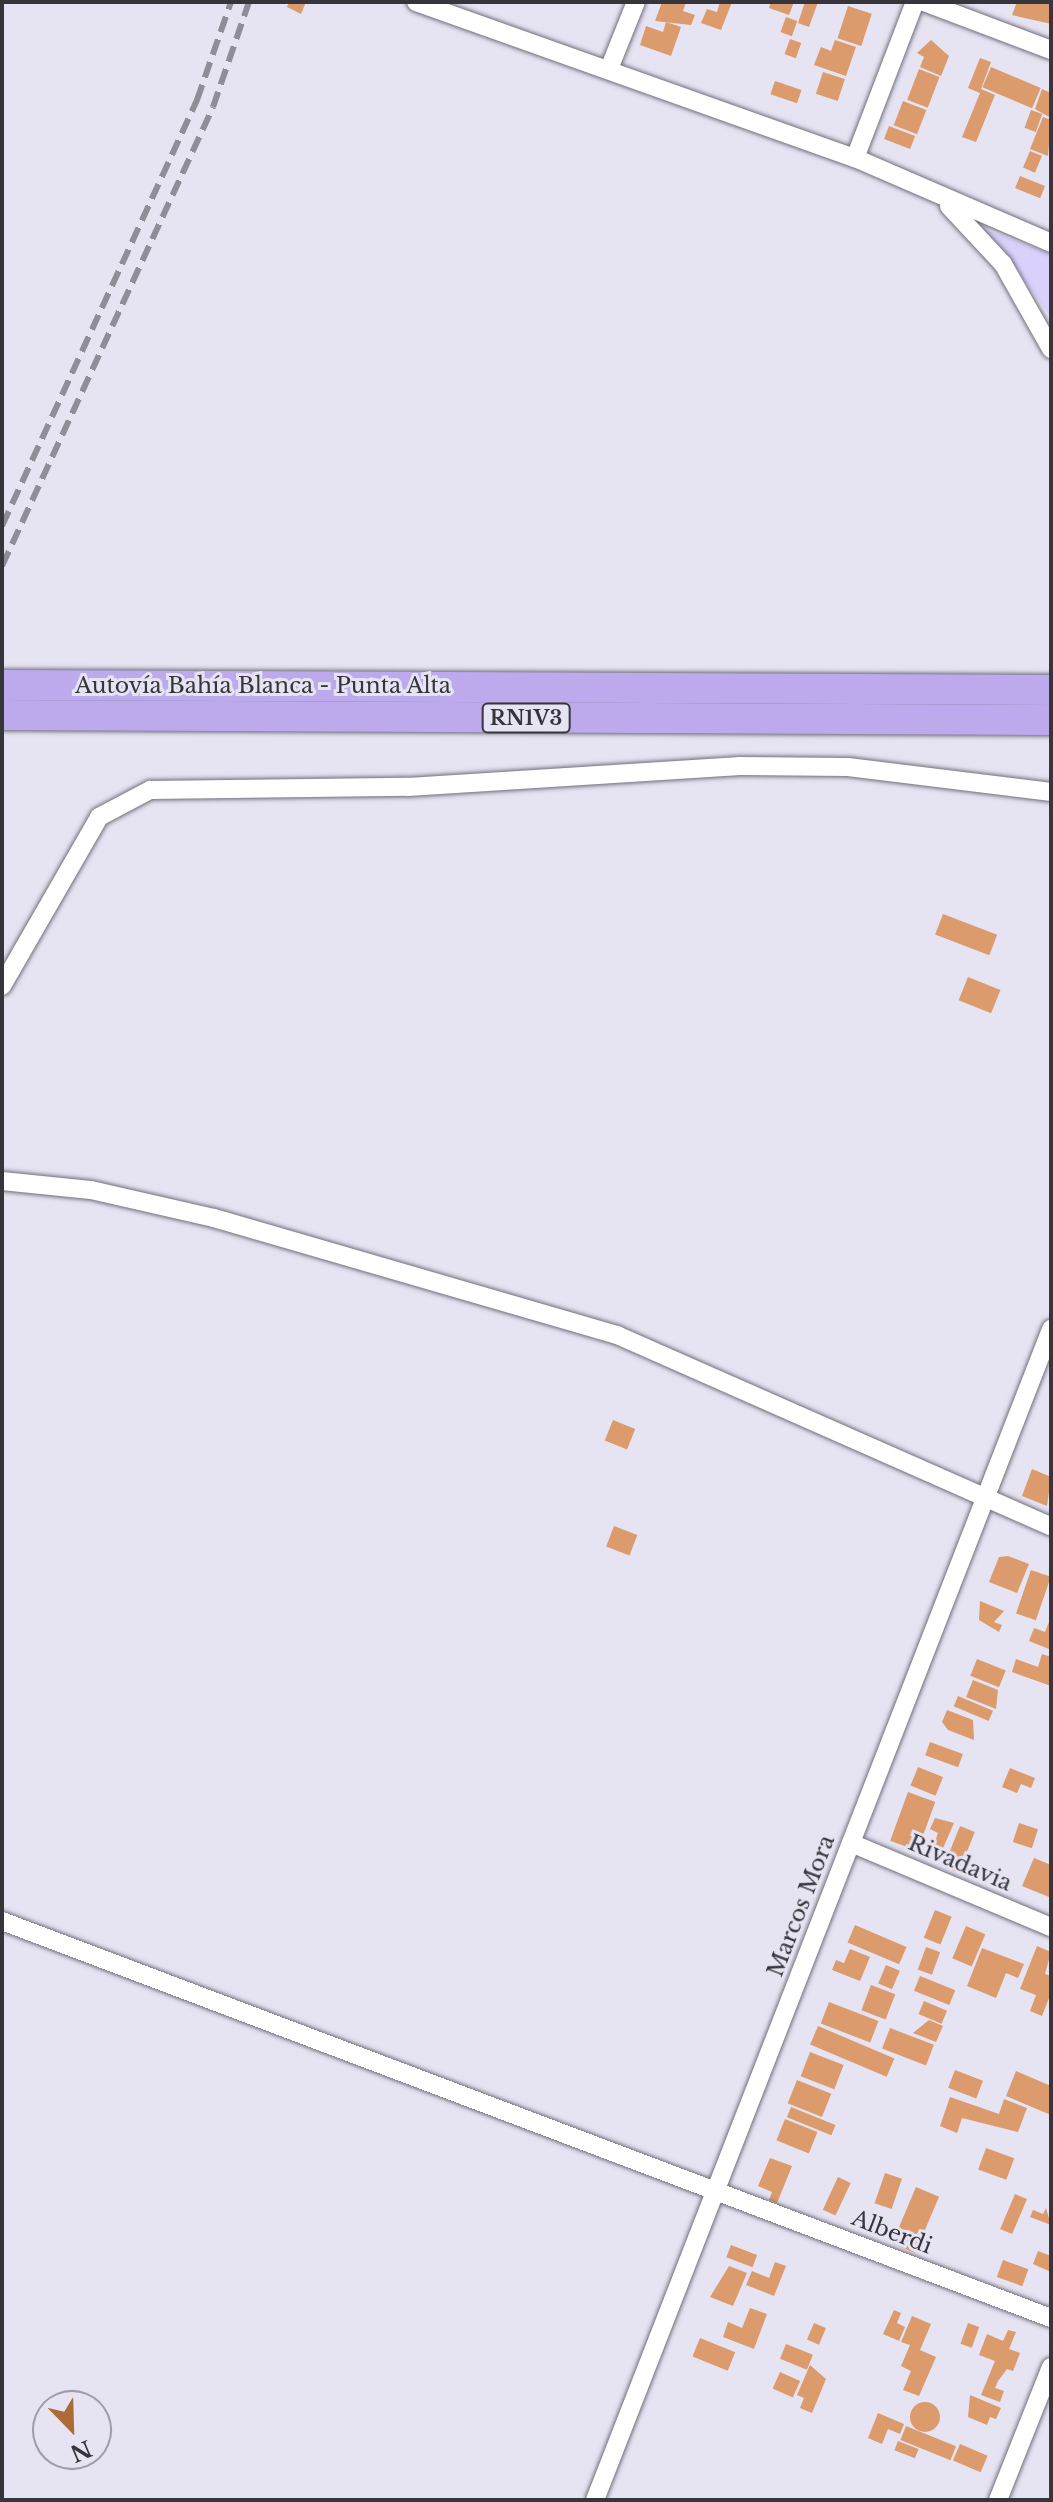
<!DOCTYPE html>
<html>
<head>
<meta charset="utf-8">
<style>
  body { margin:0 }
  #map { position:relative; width:1053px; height:2502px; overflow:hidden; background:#e6e3f2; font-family:"Libre Baskerville",serif }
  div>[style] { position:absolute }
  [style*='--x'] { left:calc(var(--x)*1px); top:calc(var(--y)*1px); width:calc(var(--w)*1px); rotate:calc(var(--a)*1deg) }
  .green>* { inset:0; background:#d9d0fb }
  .building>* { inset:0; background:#db9b6c; transform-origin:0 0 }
  .round { border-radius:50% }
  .roads { filter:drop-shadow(0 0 2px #716f7c) drop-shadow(0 0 2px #716f7c) }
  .minor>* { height:18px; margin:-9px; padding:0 9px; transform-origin:9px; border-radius:9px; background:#fff }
  .primary>* { height:30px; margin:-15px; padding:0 15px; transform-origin:15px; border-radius:15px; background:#bcaaed }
  .rail>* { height:6px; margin-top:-3px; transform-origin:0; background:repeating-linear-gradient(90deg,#8f8d97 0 16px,transparent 0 24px) }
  span { translate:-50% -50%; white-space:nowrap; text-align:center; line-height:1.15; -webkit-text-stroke:6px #e6e3f2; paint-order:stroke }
  .shield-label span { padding:2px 6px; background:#e6e3f2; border:2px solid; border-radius:6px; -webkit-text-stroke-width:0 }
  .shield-label { font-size:20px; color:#36353b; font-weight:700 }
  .street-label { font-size:22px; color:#36353b }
  .frame { position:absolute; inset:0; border:4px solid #36353b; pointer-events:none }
  .north { position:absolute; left:32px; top:2390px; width:80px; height:80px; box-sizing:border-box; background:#e6e3f2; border:2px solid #a09da9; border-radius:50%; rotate:157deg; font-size:22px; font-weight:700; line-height:32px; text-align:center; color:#36353b }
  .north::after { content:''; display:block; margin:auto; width:28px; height:36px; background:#ad6b37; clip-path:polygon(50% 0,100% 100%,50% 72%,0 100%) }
</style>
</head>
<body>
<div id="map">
  <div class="green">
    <i style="clip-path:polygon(982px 228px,1051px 254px,1051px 317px,1003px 251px)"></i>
  </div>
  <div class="building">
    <i style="clip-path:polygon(289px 2px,306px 2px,301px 14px,287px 7px)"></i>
    <i style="clip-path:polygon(662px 2px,686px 2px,683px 11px,695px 15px,691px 25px,655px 21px)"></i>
    <i style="clip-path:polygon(720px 2px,732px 2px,721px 30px,701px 23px,707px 9px,717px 12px)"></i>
    <i style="clip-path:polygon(771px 2px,794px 2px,789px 15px,769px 8px)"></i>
    <i style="clip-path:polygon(805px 2px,818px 2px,809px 27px,798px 23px)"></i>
    <i style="clip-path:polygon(1017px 2px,1051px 2px,1051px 24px,1012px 15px)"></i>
    <i style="left:848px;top:6px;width:25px;height:34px;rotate:18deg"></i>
    <i style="left:786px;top:17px;width:12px;height:16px;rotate:20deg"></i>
    <i style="clip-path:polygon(666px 22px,681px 27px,671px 56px,640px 45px,646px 26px,663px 32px)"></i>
    <i style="left:790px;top:39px;width:12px;height:16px;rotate:20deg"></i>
    <i style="clip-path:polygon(835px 40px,856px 47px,846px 76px,814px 65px,821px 47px,831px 51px)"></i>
    <i style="clip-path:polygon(931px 40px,949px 56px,941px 76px,920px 67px,924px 57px,917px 53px)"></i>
    <i style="clip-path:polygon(980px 58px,991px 62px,981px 89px,995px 95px,976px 142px,962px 137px,980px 93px,968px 88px)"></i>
    <i style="left:991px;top:67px;width:54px;height:22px;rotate:23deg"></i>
    <i style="left:919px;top:69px;width:22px;height:33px;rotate:21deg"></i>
    <i style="left:823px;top:72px;width:23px;height:23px;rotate:18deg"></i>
    <i style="left:775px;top:81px;width:28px;height:14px;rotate:19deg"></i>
    <i style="clip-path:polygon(1042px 89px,1051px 93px,1051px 118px,1035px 109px)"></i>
    <i style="left:903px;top:101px;width:25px;height:26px;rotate:21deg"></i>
    <i style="left:1031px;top:110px;width:12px;height:19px;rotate:20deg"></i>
    <i style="clip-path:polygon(1043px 117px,1051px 120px,1048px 156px,1030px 149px)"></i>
    <i style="left:889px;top:126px;width:28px;height:14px;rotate:21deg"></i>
    <i style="left:1030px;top:151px;width:13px;height:18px;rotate:23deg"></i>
    <i style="left:1020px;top:176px;width:27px;height:13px;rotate:22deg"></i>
    <i style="left:943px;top:914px;width:58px;height:22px;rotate:21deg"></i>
    <i style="left:968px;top:977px;width:35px;height:25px;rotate:22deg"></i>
    <i style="left:613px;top:1420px;width:24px;height:22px;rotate:22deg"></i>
    <i style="clip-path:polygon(1032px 1469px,1051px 1477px,1047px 1506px,1022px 1496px)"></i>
    <i style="left:614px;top:1526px;width:25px;height:22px;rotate:21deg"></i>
    <i style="clip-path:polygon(1008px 1556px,1029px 1564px,1017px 1593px,989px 1582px,999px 1557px)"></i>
    <i style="left:1031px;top:1570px;width:21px;height:46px;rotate:19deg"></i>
    <i style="clip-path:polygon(980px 1601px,1004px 1611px,994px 1622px,1002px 1625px,999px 1632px,979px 1620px)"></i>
    <i style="clip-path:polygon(1051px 1617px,1049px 1649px,1029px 1641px,1034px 1628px,1045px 1632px)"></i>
    <i style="clip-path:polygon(1042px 1654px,1051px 1657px,1051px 1686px,1012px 1672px,1016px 1659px,1038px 1667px)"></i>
    <i style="left:977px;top:1659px;width:31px;height:18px;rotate:22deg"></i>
    <i style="clip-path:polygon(973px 1680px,998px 1690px,996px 1709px,966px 1697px)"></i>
    <i style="left:958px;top:1696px;width:38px;height:11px;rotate:23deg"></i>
    <i style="clip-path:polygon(947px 1710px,973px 1720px,974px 1740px,948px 1730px,942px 1722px)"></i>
    <i style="left:930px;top:1742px;width:35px;height:14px;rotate:20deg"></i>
    <i style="left:918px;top:1767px;width:27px;height:20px;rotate:22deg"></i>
    <i style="clip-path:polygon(1010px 1768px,1035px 1778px,1031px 1788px,1021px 1784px,1017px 1793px,1002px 1787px)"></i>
    <i style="left:908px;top:1792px;width:29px;height:52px;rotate:20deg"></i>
    <i style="clip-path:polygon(935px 1818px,954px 1823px,940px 1855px,931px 1852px,938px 1833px,930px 1829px)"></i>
    <i style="left:1019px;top:1823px;width:20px;height:20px;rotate:18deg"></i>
    <i style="left:960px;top:1826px;width:16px;height:44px;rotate:22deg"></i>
    <i style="clip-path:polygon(1034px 1858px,1051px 1865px,1049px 1897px,1022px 1886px)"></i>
    <i style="left:935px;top:1910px;width:18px;height:30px;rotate:22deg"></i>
    <i style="left:855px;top:1925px;width:56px;height:19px;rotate:23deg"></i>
    <i style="left:966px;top:1926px;width:21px;height:35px;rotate:23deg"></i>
    <i style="clip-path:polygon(1037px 1946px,1051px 1952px,1045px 1974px,1051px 1976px,1051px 1993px,1042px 2016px,1030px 2011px,1036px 1995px,1020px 1989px)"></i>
    <i style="left:926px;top:1947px;width:15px;height:24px;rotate:20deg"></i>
    <i style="clip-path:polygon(982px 1948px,1024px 1964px,1018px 1978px,1006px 1973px,996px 1998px,967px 1986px)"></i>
    <i style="clip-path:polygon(850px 1949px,870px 1957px,860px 1981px,832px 1970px,836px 1960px,844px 1963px)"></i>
    <i style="left:886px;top:1965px;width:15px;height:20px;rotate:23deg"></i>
    <i style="left:920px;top:1976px;width:38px;height:16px;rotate:22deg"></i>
    <i style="left:871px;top:1985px;width:26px;height:27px;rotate:21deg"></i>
    <i style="left:924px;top:2001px;width:25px;height:14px;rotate:23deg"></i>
    <i style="left:829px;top:2002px;width:53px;height:23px;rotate:21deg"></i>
    <i style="clip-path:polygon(929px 2020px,943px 2026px,936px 2042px,913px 2033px)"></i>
    <i style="left:818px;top:2026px;width:83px;height:20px;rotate:23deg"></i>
    <i style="left:890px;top:2028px;width:47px;height:22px;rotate:21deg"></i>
    <i style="left:810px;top:2052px;width:36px;height:26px;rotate:21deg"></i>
    <i style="left:955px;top:2070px;width:30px;height:19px;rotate:21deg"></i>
    <i style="clip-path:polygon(1016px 2071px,1051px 2086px,1051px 2115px,1006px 2096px)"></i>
    <i style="left:797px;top:2080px;width:37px;height:25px;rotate:22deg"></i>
    <i style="clip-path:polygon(950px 2097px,999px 2114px,1004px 2099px,1027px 2108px,1018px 2132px,962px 2118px,957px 2133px,940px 2126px)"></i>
    <i style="left:791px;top:2107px;width:48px;height:11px;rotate:22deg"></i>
    <i style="left:785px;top:2119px;width:35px;height:23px;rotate:22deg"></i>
    <i style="left:986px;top:2148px;width:30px;height:23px;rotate:20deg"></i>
    <i style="clip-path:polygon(770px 2158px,792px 2166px,777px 2203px,769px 2200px,772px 2192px,758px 2186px)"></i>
    <i style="left:885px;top:2173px;width:18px;height:32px;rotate:19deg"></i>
    <i style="left:838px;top:2177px;width:14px;height:36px;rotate:25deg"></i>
    <i style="left:916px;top:2187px;width:25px;height:61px;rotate:23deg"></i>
    <i style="left:1015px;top:2194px;width:13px;height:38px;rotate:23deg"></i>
    <i style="clip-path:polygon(1046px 2208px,1051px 2225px,1030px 2217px,1033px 2210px,1043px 2214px)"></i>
    <i style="left:731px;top:2245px;width:28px;height:13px;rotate:21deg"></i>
    <i style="clip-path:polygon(1038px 2251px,1051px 2256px,1051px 2272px,1033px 2264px)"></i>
    <i style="left:1003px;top:2260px;width:27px;height:18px;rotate:20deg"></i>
    <i style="clip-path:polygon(775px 2262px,786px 2266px,774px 2296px,746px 2285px,752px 2271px,769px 2278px)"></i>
    <i style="clip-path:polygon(729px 2266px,747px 2273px,733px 2306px,710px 2297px)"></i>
    <i style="clip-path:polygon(750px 2308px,767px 2314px,754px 2349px,723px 2337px,728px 2322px,742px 2328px)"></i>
    <i style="clip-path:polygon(894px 2310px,901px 2313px,897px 2323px,905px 2327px,899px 2341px,883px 2334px)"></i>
    <i style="clip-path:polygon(912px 2316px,931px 2324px,920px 2350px,936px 2357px,919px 2396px,903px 2390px,911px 2371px,901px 2366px,910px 2345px,901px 2342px)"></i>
    <i style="left:814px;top:2323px;width:13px;height:18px;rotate:23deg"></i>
    <i style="left:968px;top:2323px;width:12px;height:22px;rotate:20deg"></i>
    <i style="clip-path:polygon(1008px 2330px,1016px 2332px,1009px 2349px,1020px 2353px,1013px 2371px,1007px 2369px,998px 2381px,995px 2388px,1004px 2391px,1000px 2402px,981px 2395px,995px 2361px,979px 2355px,987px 2334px,1003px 2341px)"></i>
    <i style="left:700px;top:2338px;width:38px;height:20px;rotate:22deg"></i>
    <i style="left:786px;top:2344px;width:29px;height:16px;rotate:22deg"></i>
    <i style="clip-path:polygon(810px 2365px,826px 2379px,812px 2413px,800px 2408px,804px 2398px,797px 2395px)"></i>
    <i style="left:780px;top:2372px;width:22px;height:18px;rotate:24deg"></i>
    <i style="clip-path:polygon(970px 2395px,1001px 2408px,996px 2419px,990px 2417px,987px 2425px,968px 2417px)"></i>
    <i class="round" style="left:910px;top:2402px;width:30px;height:30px"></i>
    <i style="clip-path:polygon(878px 2413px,904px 2424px,900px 2434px,888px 2429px,882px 2444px,868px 2438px)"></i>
    <i style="left:906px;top:2426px;width:54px;height:15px;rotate:22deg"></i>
    <i style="left:898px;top:2441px;width:22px;height:10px;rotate:21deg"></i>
    <i style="left:960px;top:2444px;width:30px;height:18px;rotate:23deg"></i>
  </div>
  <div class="roads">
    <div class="minor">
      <i style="--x:416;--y:2;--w:466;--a:19.6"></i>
      <i style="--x:855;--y:158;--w:214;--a:23.4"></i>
      <i style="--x:924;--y:2;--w:136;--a:20.7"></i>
      <i style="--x:609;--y:69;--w:72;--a:-68.1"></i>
      <i style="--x:855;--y:158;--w:167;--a:-69"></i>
      <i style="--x:949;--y:206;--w:79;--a:47"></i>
      <i style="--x:1003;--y:264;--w:98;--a:60.5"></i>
      <i style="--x:2;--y:986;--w:195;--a:-60.1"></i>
      <i style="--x:99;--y:817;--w:58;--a:-27.9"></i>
      <i style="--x:150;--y:790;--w:258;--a:-0.7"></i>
      <i style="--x:408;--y:787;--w:333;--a:-3.6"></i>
      <i style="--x:740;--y:766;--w:108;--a:0.5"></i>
      <i style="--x:848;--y:767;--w:205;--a:7"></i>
      <i style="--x:2;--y:1181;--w:89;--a:5.8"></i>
      <i style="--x:91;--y:1190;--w:126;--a:12.8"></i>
      <i style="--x:214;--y:1218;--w:420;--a:16.2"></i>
      <i style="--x:617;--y:1335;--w:474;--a:23.8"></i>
      <i style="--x:851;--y:1843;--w:217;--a:22.8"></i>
      <i style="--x:2;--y:1921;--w:1122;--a:20.73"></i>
      <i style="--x:595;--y:2500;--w:1257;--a:-68.72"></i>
      <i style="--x:998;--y:2500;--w:143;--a:-68.3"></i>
    </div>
    <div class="primary">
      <i style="--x:2;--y:685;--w:1049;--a:0.27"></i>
      <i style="--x:2;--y:715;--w:1049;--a:0.27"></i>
    </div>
  </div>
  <div class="rail">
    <i style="--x:2;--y:526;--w:469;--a:-65.4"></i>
    <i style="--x:197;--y:100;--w:104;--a:-70.9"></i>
    <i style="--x:2;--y:566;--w:505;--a:-65.31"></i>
    <i style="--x:213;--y:107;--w:111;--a:-71.1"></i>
  </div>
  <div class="shield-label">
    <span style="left:526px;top:718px">RN1V3</span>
  </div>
  <div class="street-label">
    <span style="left:263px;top:686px">Autovía Bahía Blanca - Punta Alta</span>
    <span style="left:960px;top:1863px;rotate:23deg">Rivadavia</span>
    <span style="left:801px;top:1906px;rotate:-69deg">Marcos Mora</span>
    <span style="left:892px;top:2232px;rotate:21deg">Alberdi</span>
  </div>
  <div class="frame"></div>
  <div class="north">N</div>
</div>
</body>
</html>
